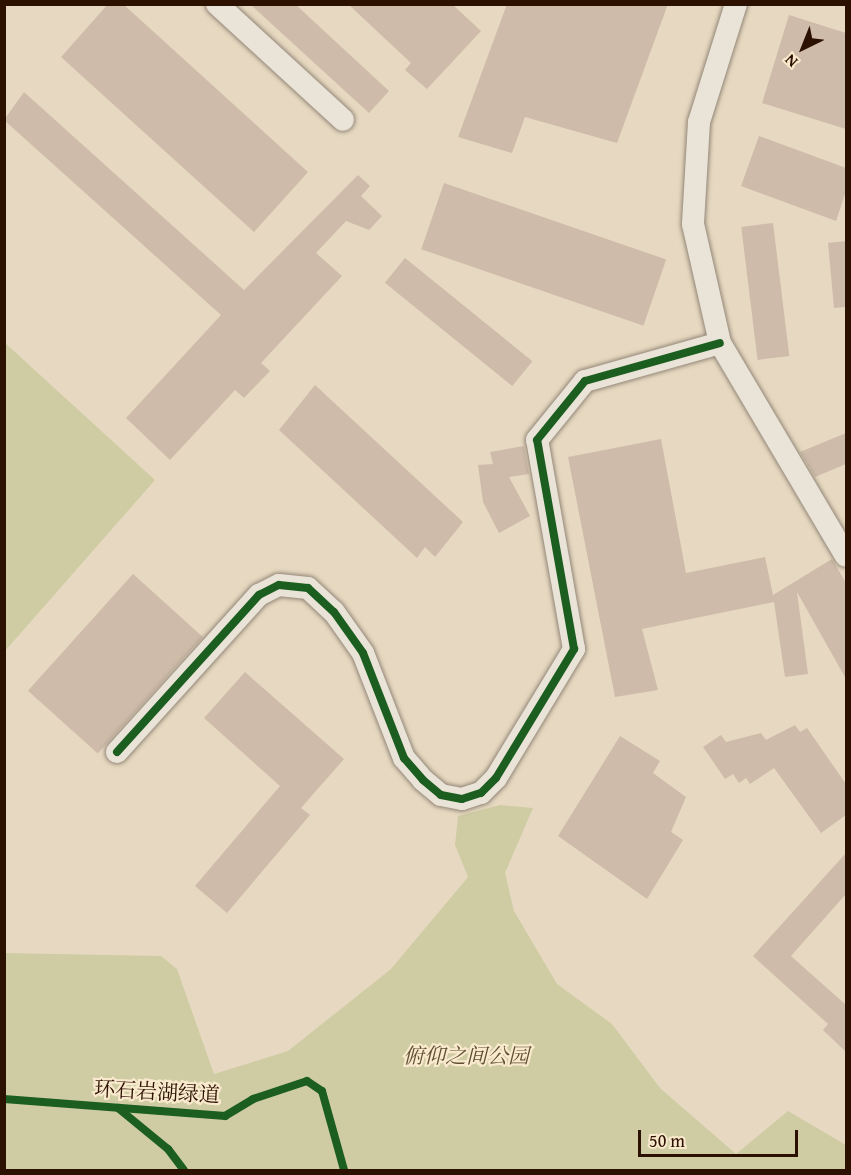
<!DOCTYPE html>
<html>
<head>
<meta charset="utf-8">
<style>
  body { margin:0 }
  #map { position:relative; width:851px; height:1175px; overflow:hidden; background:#e7d9c1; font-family:"Gentium Book Plus","Noto Serif SC",serif }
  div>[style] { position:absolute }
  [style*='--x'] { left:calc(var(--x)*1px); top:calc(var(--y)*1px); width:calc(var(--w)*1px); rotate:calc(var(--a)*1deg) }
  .green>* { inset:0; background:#cfcca4 }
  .building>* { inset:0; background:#cebba9; transform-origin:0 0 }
  .roads { filter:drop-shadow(0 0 2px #938778) drop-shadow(0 0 2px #938778) }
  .minor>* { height:22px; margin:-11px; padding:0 11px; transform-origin:11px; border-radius:11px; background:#eae3d7 }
  .cycleway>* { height:8px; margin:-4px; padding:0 4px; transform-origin:4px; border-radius:4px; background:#1b5e20 }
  span { translate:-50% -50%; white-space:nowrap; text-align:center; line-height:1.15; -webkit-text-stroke:4.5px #f9e9cd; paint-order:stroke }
  .park-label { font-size:21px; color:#5e4e31; font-style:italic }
  .street-label { font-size:21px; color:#2c1000 }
  .frame { position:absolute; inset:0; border:6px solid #2c1000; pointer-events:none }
  .north { position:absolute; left:773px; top:18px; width:60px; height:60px; -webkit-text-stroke:4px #f9e9cd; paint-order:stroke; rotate:223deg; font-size:16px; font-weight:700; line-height:24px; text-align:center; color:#2c1000 }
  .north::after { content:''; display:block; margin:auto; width:21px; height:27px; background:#2c1000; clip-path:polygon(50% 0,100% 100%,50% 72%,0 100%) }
  .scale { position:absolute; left:638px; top:1130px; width:160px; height:27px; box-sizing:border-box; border:3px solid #2c1000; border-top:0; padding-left:8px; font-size:18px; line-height:21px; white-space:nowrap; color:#2c1000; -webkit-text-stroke:4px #f9e9cd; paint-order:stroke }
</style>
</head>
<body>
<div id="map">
  <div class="green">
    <i style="clip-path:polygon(4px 342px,155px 480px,5px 651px,4px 651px)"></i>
    <i style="clip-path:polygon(500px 805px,533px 808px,505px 873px,514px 911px,557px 984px,612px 1024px,660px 1088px,736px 1154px,788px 1111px,846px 1145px,846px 1170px,5px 1170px,5px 953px,161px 956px,177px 969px,214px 1074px,288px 1051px,391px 969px,468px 877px,455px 845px,458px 816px)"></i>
  </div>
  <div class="building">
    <i style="clip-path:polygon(108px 4px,123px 4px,308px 172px,254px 232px,61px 57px)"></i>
    <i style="clip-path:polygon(250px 4px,295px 4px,389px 91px,369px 113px)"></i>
    <i style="clip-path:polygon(348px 4px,452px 4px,481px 31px,427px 89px,405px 70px,411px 63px)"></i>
    <i style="clip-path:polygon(507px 4px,668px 4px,617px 143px,525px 117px,512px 153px,458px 137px)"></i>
    <i style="clip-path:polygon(789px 15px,846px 33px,846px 129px,762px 103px)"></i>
    <i style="clip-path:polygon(24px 92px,244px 290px,358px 175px,370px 186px,361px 196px,382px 216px,369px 230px,346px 221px,316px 253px,342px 276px,261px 363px,270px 371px,244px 398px,235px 390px,170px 460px,126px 418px,221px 315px,4px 120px)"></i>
    <i style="clip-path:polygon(759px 136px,846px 168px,846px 191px,836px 221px,741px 186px)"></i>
    <i style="left:444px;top:183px;width:235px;height:70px;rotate:19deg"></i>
    <i style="left:773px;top:223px;width:134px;height:32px;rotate:83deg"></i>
    <i style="clip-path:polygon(846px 241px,846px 307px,834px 308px,828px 243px)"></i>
    <i style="left:405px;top:258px;width:164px;height:32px;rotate:39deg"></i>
    <i style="clip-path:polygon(315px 385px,463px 522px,435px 557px,425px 547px,417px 558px,279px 430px)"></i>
    <i style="clip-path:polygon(846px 433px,846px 464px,815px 477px,800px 452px)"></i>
    <i style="clip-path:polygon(661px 439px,686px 573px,765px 557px,773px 595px,832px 559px,846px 583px,846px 679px,797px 592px,808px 674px,785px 677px,774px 602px,642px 629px,658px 690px,615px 697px,568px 457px)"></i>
    <i style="clip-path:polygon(524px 446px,529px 474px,509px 477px,530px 516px,499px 533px,483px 502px,478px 465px,493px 464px,490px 452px)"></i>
    <i style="left:133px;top:574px;width:94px;height:157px;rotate:42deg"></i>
    <i style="clip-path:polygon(245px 672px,344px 759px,301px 808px,310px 815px,227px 913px,195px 886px,280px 786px,204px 718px)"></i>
    <i style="clip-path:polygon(795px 725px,800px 732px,807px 728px,846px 784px,846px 815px,821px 833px,774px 768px,750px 784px,746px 778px,739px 783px,733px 774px,725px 779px,703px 747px,721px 735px,726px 742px,761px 733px,766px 740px)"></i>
    <i style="clip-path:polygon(620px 736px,660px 761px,653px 773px,686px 797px,671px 832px,683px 840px,647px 899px,558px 836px)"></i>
    <i style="clip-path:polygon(846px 853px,846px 894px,791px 956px,846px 1005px,846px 1052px,823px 1030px,828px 1024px,753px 956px)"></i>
  </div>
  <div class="roads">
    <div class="minor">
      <i style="--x:217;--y:4;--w:171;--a:42.6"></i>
      <i style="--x:736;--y:4;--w:124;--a:107.4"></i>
      <i style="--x:699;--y:122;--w:102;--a:93.4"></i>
      <i style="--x:693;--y:224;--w:122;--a:77.2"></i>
      <i style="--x:720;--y:343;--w:247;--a:59.4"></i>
      <i style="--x:117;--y:752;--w:212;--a:-47.9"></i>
      <i style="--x:259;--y:595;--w:22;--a:-27"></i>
      <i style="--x:279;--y:585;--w:29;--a:6"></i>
      <i style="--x:308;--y:588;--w:35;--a:43"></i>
      <i style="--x:334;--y:612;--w:50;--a:54.7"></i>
      <i style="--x:363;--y:653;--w:113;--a:68.7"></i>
      <i style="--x:404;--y:758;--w:29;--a:49"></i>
      <i style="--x:423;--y:780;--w:23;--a:40"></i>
      <i style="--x:441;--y:795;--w:21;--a:11"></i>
      <i style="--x:462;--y:799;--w:20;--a:-18"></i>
      <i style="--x:481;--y:793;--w:21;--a:-45"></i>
      <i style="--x:496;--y:778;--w:151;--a:-58.8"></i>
      <i style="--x:574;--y:649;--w:212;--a:-100"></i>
      <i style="--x:537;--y:440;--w:76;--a:-50.9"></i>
      <i style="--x:585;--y:381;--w:140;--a:-15.7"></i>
    </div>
  </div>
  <div class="cycleway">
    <i style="--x:117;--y:752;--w:212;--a:-47.9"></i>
    <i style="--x:259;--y:595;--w:22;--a:-27"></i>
    <i style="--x:279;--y:585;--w:29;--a:6"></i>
    <i style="--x:308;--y:588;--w:35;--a:43"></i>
    <i style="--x:334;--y:612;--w:50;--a:54.7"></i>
    <i style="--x:363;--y:653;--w:113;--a:68.7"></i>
    <i style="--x:404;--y:758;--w:29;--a:49"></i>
    <i style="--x:423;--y:780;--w:23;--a:40"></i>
    <i style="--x:441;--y:795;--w:21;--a:11"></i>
    <i style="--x:462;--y:799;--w:20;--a:-18"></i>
    <i style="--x:481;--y:793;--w:21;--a:-45"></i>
    <i style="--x:496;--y:778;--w:151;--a:-58.8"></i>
    <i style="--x:574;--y:649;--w:212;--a:-100"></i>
    <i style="--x:537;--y:440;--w:76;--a:-50.9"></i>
    <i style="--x:585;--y:381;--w:140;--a:-15.7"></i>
    <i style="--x:4;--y:1099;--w:222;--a:4.4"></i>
    <i style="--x:225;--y:1116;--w:33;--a:-31"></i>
    <i style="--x:253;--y:1099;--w:57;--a:-18.4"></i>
    <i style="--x:307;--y:1081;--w:18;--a:34"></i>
    <i style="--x:322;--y:1091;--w:82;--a:74.4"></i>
    <i style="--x:118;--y:1108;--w:65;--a:39.4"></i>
    <i style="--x:168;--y:1149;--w:26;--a:53"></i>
  </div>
  <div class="park-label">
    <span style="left:466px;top:1056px">俯仰之间公园</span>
  </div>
  <div class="street-label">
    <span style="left:157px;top:1092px;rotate:3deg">环石岩湖绿道</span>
  </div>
  <div class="frame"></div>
  <div class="north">N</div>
  <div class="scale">50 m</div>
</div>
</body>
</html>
